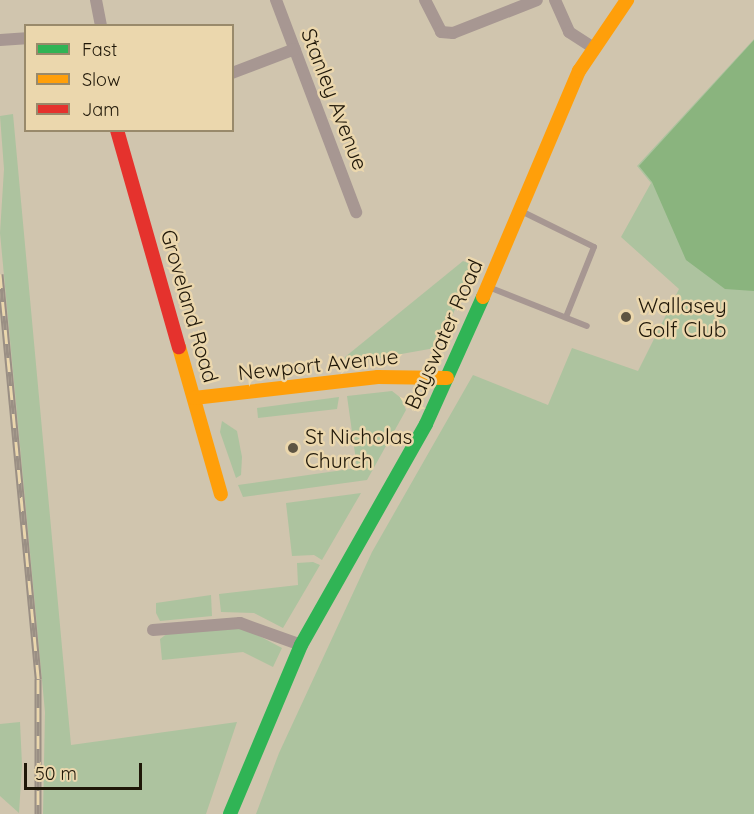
<!DOCTYPE html>
<html>
<head>
<meta charset="utf-8">
<style>
  body { margin:0 }
  #map { position:relative; width:754px; height:814px; overflow:hidden; background:#d0c5ae; font-family:Quicksand,sans-serif }
  div>[style] { position:absolute }
  [style*='--x'] { left:calc(var(--x)*1px); top:calc(var(--y)*1px); width:calc(var(--w)*1px); rotate:calc(var(--a)*1deg) }
  .green>* { inset:0; background:#adc39f }
  .forest>* { inset:0; background:#8ab47e }
  .lane>* { height:6px; margin:-3px; padding:0 3px; transform-origin:3px; border-radius:3px; background:#a79792 }
  .street>* { height:12px; margin:-6px; padding:0 6px; transform-origin:6px; border-radius:6px; background:#a79792 }
  .fast>* { height:14px; margin:-7px; padding:0 7px; transform-origin:7px; border-radius:7px; background:#30b455 }
  .slow>* { height:14px; margin:-7px; padding:0 7px; transform-origin:7px; border-radius:7px; background:#ff9f0a }
  .jam>* { height:14px; margin:-7px; padding:0 7px; transform-origin:7px; border-radius:7px; background:#e5322d }
  .rail>* { height:7px; margin-top:-3.5px; transform-origin:0; background:repeating-linear-gradient(90deg,#ebd7ad 0 14px,#9a8f84 0 28px); box-sizing:border-box; border-block:2px solid #9a8f84 }
  .dots>* { width:16px; height:16px; translate:-50% -50%; box-sizing:border-box; border:3px solid #ebd7ad; border-radius:50% }
  span { translate:-50% -50%; white-space:nowrap; text-align:center; line-height:1.15; -webkit-text-stroke:5px #ebd7ad; paint-order:stroke }
  .street-label { font-size:21px; color:#1f1708 }
  .poi-label { font-size:21px; color:#1f1708 }
  .left { translate:0 -50%; text-align:left }
  .legend { position:absolute; left:24px; top:24px; width:210px; height:108px; box-sizing:border-box; background:#ebd7ad; border:2px solid #998a6b; margin:0; padding:8px 10px; list-style:none; font-size:18px; color:#1f1708 }
  .legend li { display:flex; align-items:center; gap:12px; height:30px }
  .legend b { width:30px; border:2px solid #998a6b }
  .scale { position:absolute; left:24px; top:763px; width:118px; height:27px; box-sizing:border-box; border:3px solid #1f1708; border-top:0; padding-left:8px; font-size:18px; line-height:21px; white-space:nowrap; color:#1f1708; -webkit-text-stroke:4px #ebd7ad; paint-order:stroke }
</style>
</head>
<body>
<div id="map">
  <div class="green">
    <i style="clip-path:polygon(754px 39px,754px 814px,256px 814px,279px 753px,372px 552px,473px 375px,548px 405px,572px 348px,638px 371px,679px 289px,621px 237px,651px 183px,637px 166px)"></i>
    <i style="clip-path:polygon(13px 114px,71px 745px,237px 722px,206px 814px,43px 814px,45px 712px,0 233px,4px 169px,0 116px)"></i>
    <i style="clip-path:polygon(463px 261px,473px 265px,442px 341px,435px 348px,345px 364px,345px 357px)"></i>
    <i style="clip-path:polygon(392px 391px,401px 398px,406px 410px,367px 480px,243px 497px,238px 485px,357px 468px,347px 396px)"></i>
    <i style="clip-path:polygon(339px 397px,337px 409px,258px 418px,257px 408px)"></i>
    <i style="clip-path:polygon(222px 421px,237px 431px,242px 457px,241px 475px,236px 478px,220px 432px)"></i>
    <i style="clip-path:polygon(361px 493px,322px 560px,314px 555px,292px 556px,286px 503px)"></i>
    <i style="clip-path:polygon(313px 562px,320px 565px,283px 628px,254px 613px,221px 612px,219px 594px,298px 585px,297px 563px)"></i>
    <i style="clip-path:polygon(211px 595px,212px 616px,160px 621px,156px 613px,156px 603px)"></i>
    <i style="clip-path:polygon(238px 625px,282px 648px,273px 667px,243px 652px,162px 660px,160px 639px,168px 633px)"></i>
    <i style="clip-path:polygon(20px 722px,22px 765px,19px 813px,0 796px,0 724px)"></i>
  </div>
  <div class="forest">
    <i style="clip-path:polygon(754px 40px,754px 291px,725px 289px,686px 260px,652px 182px,639px 166px)"></i>
  </div>
  <div class="lane">
    <i style="--x:523;--y:212;--w:79;--a:26.2"></i>
    <i style="--x:594;--y:247;--w:75;--a:111.8"></i>
    <i style="--x:491;--y:288;--w:103;--a:21.6"></i>
  </div>
  <div class="street">
    <i style="--x:96;--y:0;--w:26;--a:79"></i>
    <i style="--x:276;--y:0;--w:227;--a:69.3"></i>
    <i style="--x:425;--y:0;--w:36;--a:63"></i>
    <i style="--x:441;--y:32;--w:12;--a:5"></i>
    <i style="--x:453;--y:33;--w:90;--a:-21.4"></i>
    <i style="--x:555;--y:0;--w:35;--a:66"></i>
    <i style="--x:569;--y:32;--w:30;--a:33"></i>
    <i style="--x:0;--y:40;--w:26;--a:-4"></i>
    <i style="--x:232;--y:73;--w:67;--a:-20.9"></i>
    <i style="--x:153;--y:630;--w:87;--a:-4.6"></i>
    <i style="--x:240;--y:623;--w:65;--a:19.8"></i>
  </div>
  <div class="fast">
    <i style="--x:230;--y:814;--w:183;--a:-67.2"></i>
    <i style="--x:301;--y:645;--w:254;--a:-60.5"></i>
    <i style="--x:426;--y:424;--w:139;--a:-65.8"></i>
  </div>
  <div class="slow">
    <i style="--x:483;--y:297;--w:246;--a:-67"></i>
    <i style="--x:579;--y:71;--w:86;--a:-55.9"></i>
    <i style="--x:179;--y:347;--w:153;--a:74.1"></i>
    <i style="--x:194;--y:398;--w:185;--a:-6.5"></i>
    <i style="--x:378;--y:377;--w:69;--a:0.8"></i>
  </div>
  <div class="jam">
    <i style="--x:117;--y:130;--w:226;--a:74.1"></i>
  </div>
  <div class="rail">
    <i style="--x:0;--y:274;--w:407;--a:84.6"></i>
    <i style="--x:38;--y:679;--w:135;--a:90"></i>
  </div>
  <div class="dots">
    <i style="left:626px;top:317px;background:#5d5442"></i>
    <i style="left:293px;top:448px;background:#5d5442"></i>
  </div>
  <div class="street-label">
    <span style="left:335px;top:99px;rotate:69deg">Stanley Avenue</span>
    <span style="left:190px;top:306px;rotate:74deg">Groveland Road</span>
    <span style="left:443px;top:334px;rotate:-66deg">Bayswater Road</span>
    <span style="left:318px;top:364px;rotate:-6deg">Newport Avenue</span>
  </div>
  <div class="poi-label">
    <span class="left" style="left:638px;top:317px">Wallasey<br>Golf Club</span>
    <span class="left" style="left:305px;top:448px">St Nicholas<br>Church</span>
  </div>
  <ul class="legend">
  <li><b style="height:8px;background:#30b455"></b>Fast</li>
  <li><b style="height:8px;background:#ff9f0a"></b>Slow</li>
  <li><b style="height:8px;background:#e5322d"></b>Jam</li>
  </ul>
  <div class="scale">50 m</div>
</div>
</body>
</html>
